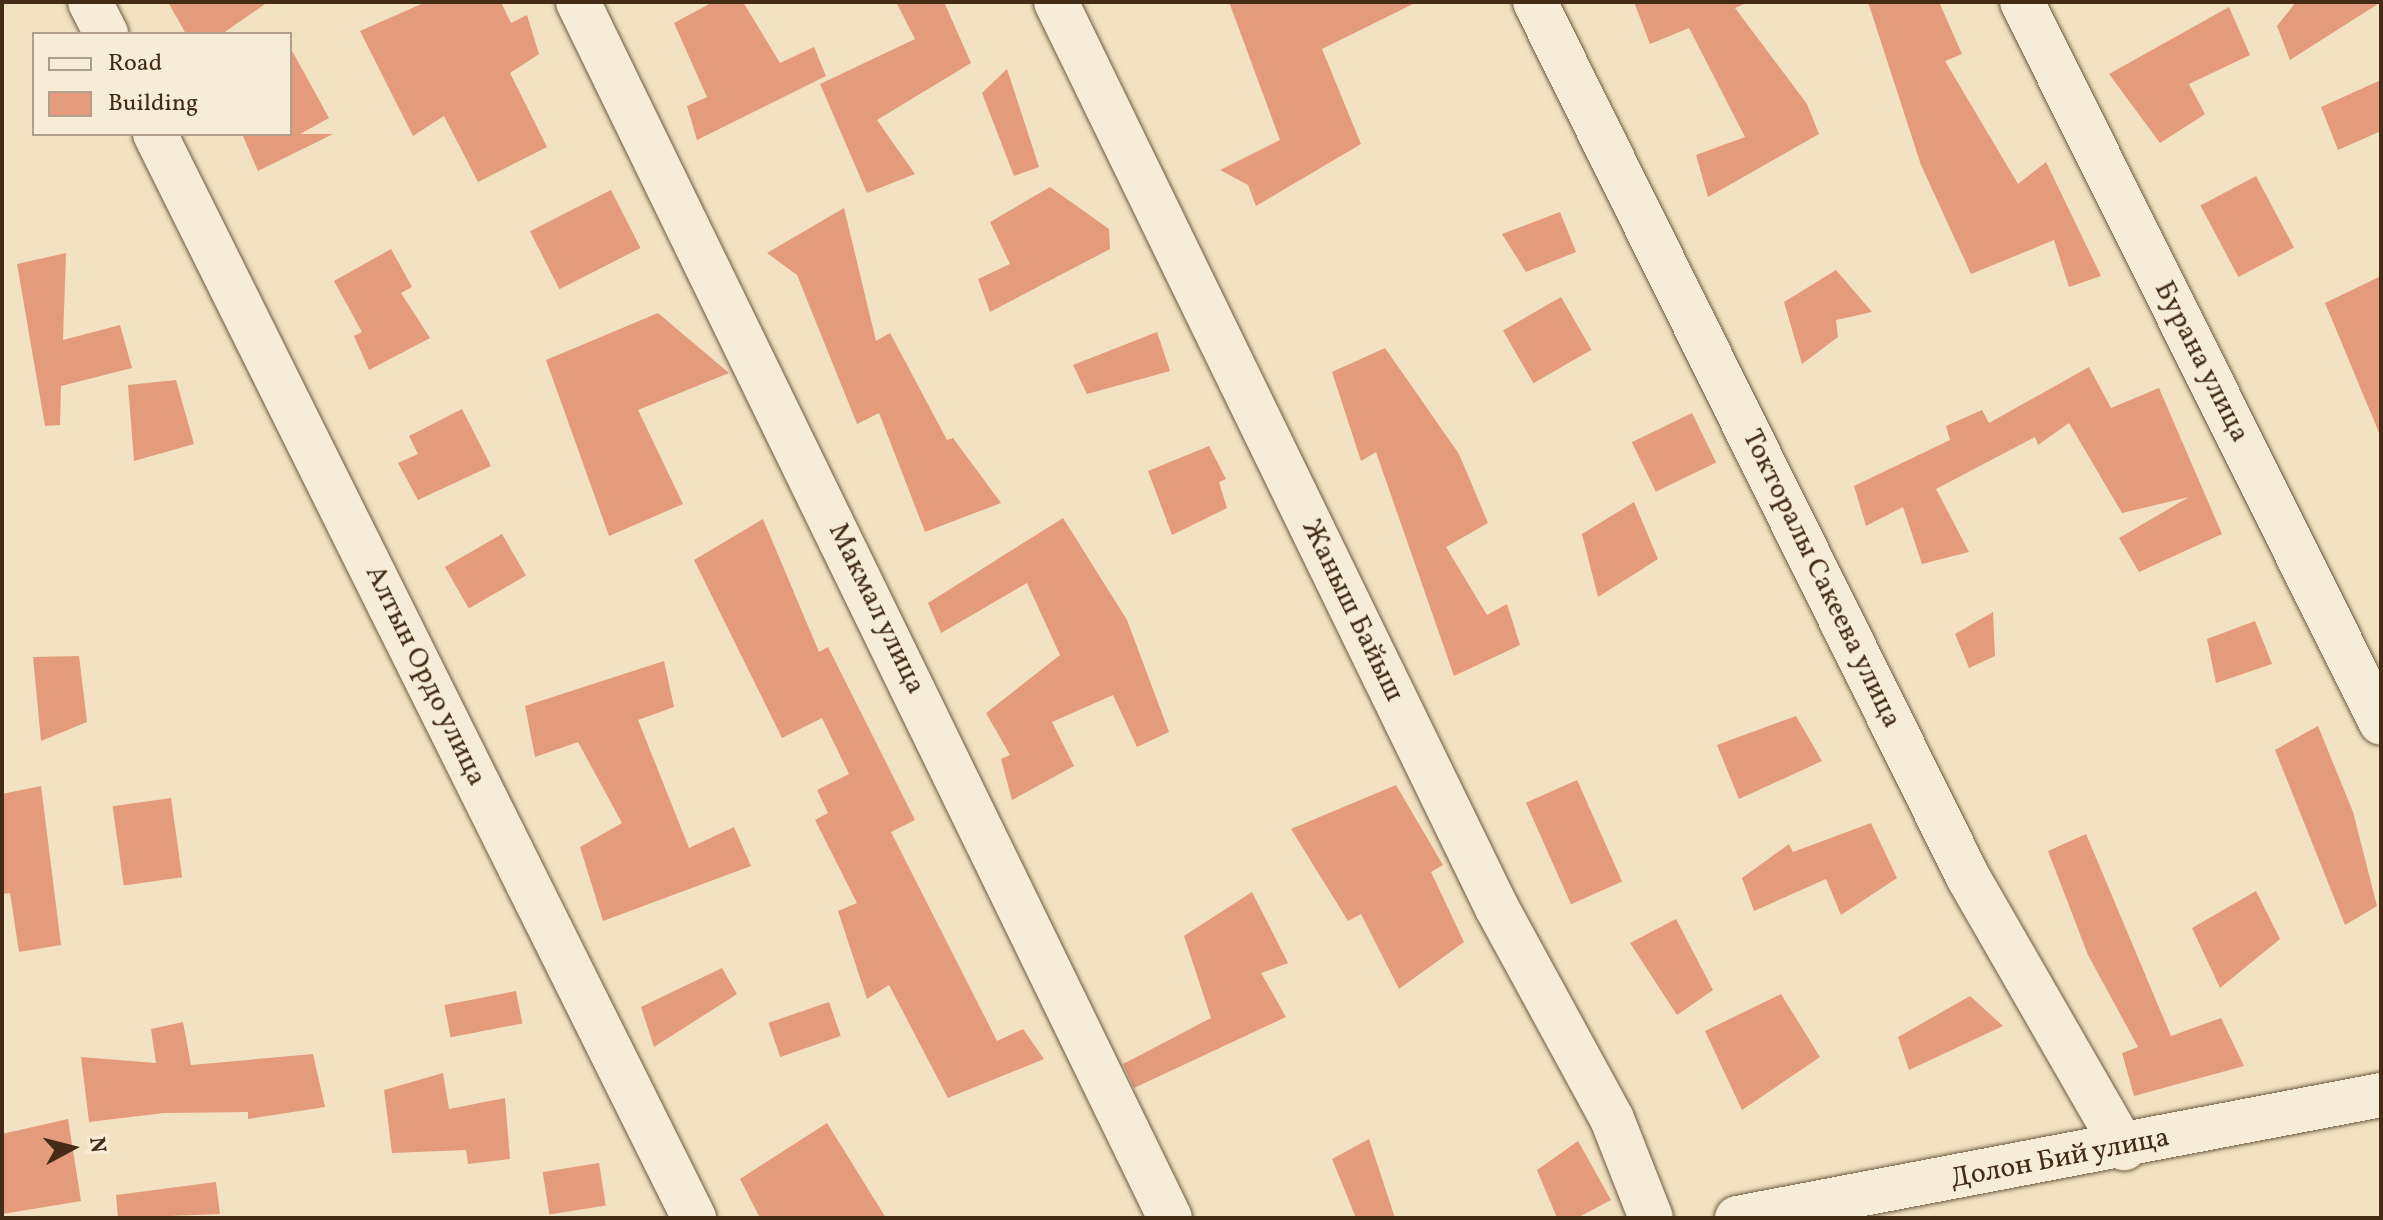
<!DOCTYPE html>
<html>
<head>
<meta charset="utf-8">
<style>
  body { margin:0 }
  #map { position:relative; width:2383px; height:1220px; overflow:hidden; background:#f2e2c1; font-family:Vollkorn,serif }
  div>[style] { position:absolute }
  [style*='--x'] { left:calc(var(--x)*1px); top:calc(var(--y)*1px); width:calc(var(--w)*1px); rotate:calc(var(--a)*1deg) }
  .building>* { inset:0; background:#e49b7b; transform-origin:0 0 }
  .roads { filter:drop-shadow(0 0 2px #705941) drop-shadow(0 0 2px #705941) }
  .minor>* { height:44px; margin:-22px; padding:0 22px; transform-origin:22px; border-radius:22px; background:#f7ecd7 }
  span { translate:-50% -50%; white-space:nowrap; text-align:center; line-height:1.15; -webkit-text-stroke:6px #f7ecd7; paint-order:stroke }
  .street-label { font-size:28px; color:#442b16 }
  .frame { position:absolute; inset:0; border:4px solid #442b16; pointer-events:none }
  .legend { position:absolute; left:32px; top:32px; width:260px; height:104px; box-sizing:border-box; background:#f7ecd7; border:2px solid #af9f8a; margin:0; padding:10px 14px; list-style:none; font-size:24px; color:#442b16 }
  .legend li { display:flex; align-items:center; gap:16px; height:40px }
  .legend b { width:40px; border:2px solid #af9f8a }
  .north { position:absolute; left:32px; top:1108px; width:80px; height:80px; -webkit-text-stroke:6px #f7ecd7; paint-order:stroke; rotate:83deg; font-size:22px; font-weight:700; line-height:32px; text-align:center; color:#442b16 }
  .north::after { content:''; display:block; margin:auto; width:28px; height:36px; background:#442b16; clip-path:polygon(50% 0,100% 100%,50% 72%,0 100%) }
</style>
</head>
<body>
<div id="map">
  <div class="building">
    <i style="clip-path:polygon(168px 2px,268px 2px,222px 34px,186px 34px)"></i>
    <i style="clip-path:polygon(426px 2px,501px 2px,511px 23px,527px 15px,539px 54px,510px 73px,547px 147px,478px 182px,444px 116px,413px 136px,360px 31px)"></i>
    <i style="clip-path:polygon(713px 2px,743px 2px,780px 63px,814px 47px,826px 76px,697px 140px,687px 106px,707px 97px,674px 23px)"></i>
    <i style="clip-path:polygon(896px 2px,944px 2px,971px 63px,877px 120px,915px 174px,867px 193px,820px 84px,915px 39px)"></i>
    <i style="clip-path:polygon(1229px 2px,1417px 2px,1322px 49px,1361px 144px,1256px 206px,1248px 185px,1220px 170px,1280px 140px)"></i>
    <i style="clip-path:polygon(1634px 2px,1749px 2px,1735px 8px,1807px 104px,1819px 134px,1708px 197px,1696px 155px,1745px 137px,1689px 28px,1650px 44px)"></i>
    <i style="clip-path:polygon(1868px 2px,1939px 2px,1962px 54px,1945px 61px,2018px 184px,2046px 162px,2101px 276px,2069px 287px,2054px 240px,1971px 274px,1921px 165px)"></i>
    <i style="clip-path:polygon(2296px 2px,2381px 2px,2290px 60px,2277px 26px)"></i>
    <i style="clip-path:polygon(2229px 7px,2250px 55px,2189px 84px,2205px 114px,2160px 143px,2109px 74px)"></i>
    <i style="clip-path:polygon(290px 47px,329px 118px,300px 134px,333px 134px,258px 171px,242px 134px,290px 134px)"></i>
    <i style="clip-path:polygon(1007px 69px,1039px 167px,1014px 176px,982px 93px)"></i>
    <i style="clip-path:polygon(2381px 80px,2381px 131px,2338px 150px,2321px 107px)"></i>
    <i style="left:2256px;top:176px;width:81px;height:63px;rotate:62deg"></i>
    <i style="clip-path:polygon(1050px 187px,1109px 229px,1110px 249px,990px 312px,978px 279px,1010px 264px,990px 222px)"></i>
    <i style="left:611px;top:190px;width:65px;height:91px;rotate:63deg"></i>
    <i style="clip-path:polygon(844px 208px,876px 341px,890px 333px,947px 440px,953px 438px,1001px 503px,925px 532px,879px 413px,857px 424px,797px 275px,767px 253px)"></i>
    <i style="clip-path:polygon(1560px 212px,1576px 252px,1526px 272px,1502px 234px)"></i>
    <i style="clip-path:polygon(391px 249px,412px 287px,401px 293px,430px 338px,369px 370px,354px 336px,362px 332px,334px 281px)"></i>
    <i style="clip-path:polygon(66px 253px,63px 340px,120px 325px,132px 368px,61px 386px,60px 425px,45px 426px,17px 264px)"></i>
    <i style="clip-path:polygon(1836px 270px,1872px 312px,1836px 320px,1838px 337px,1802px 364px,1784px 302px)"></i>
    <i style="clip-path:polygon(2381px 276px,2381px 435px,2380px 435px,2325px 303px)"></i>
    <i style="left:1561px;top:297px;width:61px;height:67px;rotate:60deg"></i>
    <i style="clip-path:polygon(658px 313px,729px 373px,638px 410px,683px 504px,609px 536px,546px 360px)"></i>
    <i style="clip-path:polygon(1157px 332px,1170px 371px,1087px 394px,1073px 365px)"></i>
    <i style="clip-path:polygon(1385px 348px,1459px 454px,1488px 523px,1446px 547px,1487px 615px,1507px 604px,1520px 645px,1454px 676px,1376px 452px,1361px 461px,1332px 372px)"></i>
    <i style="clip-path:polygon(2089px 367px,2111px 408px,2159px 388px,2222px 534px,2139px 572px,2119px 538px,2189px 497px,2122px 513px,2069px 423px,2038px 445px,2035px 437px,1936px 489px,1969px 552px,1922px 564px,1903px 507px,1866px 526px,1854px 486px,1950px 440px,1946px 426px,1982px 410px,1989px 423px)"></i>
    <i style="clip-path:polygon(176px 380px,194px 444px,134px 461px,128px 385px)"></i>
    <i style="clip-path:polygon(462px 409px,491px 466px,418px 500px,398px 463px,418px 454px,409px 436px)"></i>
    <i style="left:1692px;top:413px;width:55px;height:67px;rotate:64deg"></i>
    <i style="clip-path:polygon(1209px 446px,1226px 479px,1219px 482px,1227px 508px,1172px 535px,1148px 471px)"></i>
    <i style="clip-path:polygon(1634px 502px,1658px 559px,1598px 597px,1582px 534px)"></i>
    <i style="clip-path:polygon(1063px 518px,1127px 620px,1169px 732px,1137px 747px,1113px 695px,1052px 722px,1074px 766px,1012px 800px,1001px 759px,1010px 755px,986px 713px,1060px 655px,1027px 583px,941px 633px,928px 603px)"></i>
    <i style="clip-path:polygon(763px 519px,819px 652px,828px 647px,915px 820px,891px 832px,997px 1041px,1023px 1029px,1044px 1059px,948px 1098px,889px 985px,867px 999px,838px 911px,857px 903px,815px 820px,828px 813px,817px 790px,849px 774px,822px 718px,782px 738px,694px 560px)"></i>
    <i style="left:502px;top:534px;width:48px;height:66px;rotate:60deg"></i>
    <i style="clip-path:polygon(1993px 612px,1995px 656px,1969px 668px,1955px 634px)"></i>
    <i style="clip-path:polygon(2255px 621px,2272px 664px,2216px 683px,2207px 639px)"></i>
    <i style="clip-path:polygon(79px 656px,87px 722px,41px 741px,33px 657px)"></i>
    <i style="clip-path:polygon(664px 661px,674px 707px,638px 720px,689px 848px,734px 827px,751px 866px,603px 921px,580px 847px,622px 823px,578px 742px,535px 757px,525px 706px)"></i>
    <i style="clip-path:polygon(1796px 716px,1822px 761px,1739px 799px,1717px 745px)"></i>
    <i style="clip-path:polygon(2318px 726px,2353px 812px,2377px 906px,2345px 925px,2275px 750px)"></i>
    <i style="left:1577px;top:780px;width:111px;height:56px;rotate:66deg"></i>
    <i style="clip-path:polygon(1396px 785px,1443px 865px,1431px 872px,1464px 942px,1399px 989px,1361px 914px,1348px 921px,1291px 829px)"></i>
    <i style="clip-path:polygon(41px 786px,61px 945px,19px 952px,10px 893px,2px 894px,2px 794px)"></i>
    <i style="left:171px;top:798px;width:80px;height:59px;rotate:82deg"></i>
    <i style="clip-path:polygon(1871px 823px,1897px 878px,1841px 915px,1826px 879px,1754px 911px,1742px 878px,1789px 844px,1793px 852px)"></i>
    <i style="clip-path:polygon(2086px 834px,2171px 1036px,2221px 1018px,2244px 1066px,2134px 1096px,2122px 1053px,2138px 1047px,2088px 955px,2048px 851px)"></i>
    <i style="clip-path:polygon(2256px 891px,2280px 939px,2220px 988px,2192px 928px)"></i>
    <i style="clip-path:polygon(1252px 892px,1288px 963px,1261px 973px,1286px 1017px,1134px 1088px,1123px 1064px,1211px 1018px,1184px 936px)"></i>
    <i style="clip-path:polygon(1676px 919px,1713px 990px,1677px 1015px,1630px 943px)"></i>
    <i style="clip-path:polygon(722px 968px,737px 994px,654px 1047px,641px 1007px)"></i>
    <i style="left:516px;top:991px;width:33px;height:73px;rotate:79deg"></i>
    <i style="clip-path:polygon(1781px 994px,1820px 1057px,1742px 1110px,1705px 1031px)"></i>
    <i style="clip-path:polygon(1970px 996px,2003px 1026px,1909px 1070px,1898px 1037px)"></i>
    <i style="left:829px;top:1002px;width:36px;height:64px;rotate:71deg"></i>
    <i style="clip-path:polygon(183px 1022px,191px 1065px,313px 1054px,325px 1107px,248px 1119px,248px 1112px,164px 1113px,89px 1122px,81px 1057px,156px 1063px,151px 1029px)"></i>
    <i style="clip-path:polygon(443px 1073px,449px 1109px,505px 1098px,510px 1159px,468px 1164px,466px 1150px,392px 1153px,384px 1090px)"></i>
    <i style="clip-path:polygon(68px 1119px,81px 1201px,2px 1214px,2px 1134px)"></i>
    <i style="clip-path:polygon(827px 1123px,886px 1218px,760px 1218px,740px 1179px)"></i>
    <i style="clip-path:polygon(1369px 1139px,1395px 1218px,1356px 1218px,1332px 1159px)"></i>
    <i style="clip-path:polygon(1578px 1141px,1611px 1200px,1577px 1218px,1557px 1218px,1537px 1170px)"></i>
    <i style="left:599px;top:1163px;width:43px;height:57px;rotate:81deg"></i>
    <i style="clip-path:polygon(216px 1182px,220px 1214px,118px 1218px,116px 1195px)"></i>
  </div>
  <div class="roads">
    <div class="minor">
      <i style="--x:90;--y:2;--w:36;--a:63"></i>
      <i style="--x:578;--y:2;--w:1352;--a:64.04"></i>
      <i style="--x:1056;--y:2;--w:1008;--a:64.05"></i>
      <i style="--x:1497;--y:908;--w:240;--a:61.4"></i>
      <i style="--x:1612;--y:1119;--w:106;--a:68.5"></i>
      <i style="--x:1535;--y:2;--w:976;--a:63.67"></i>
      <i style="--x:1968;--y:877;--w:313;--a:60.1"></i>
      <i style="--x:2022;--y:2;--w:805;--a:63.53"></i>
      <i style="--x:155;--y:134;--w:1211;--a:63.56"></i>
      <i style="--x:1737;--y:1218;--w:656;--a:-10.81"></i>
    </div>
  </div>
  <div class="street-label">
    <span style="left:2201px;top:362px;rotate:63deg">Бурана улица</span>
    <span style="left:1821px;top:579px;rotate:64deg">Токторалы Сакеева улица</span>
    <span style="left:876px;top:609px;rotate:64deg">Макмал улица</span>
    <span style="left:1352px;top:611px;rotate:64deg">Жаныш Байыш</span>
    <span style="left:425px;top:676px;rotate:64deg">Алтын Ордо улица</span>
    <span style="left:2060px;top:1159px;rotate:-11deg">Долон Бий улица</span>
  </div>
  <div class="frame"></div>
  <ul class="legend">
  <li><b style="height:10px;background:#f7ecd7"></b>Road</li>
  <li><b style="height:22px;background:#e49b7b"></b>Building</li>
  </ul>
  <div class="north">N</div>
</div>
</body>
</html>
